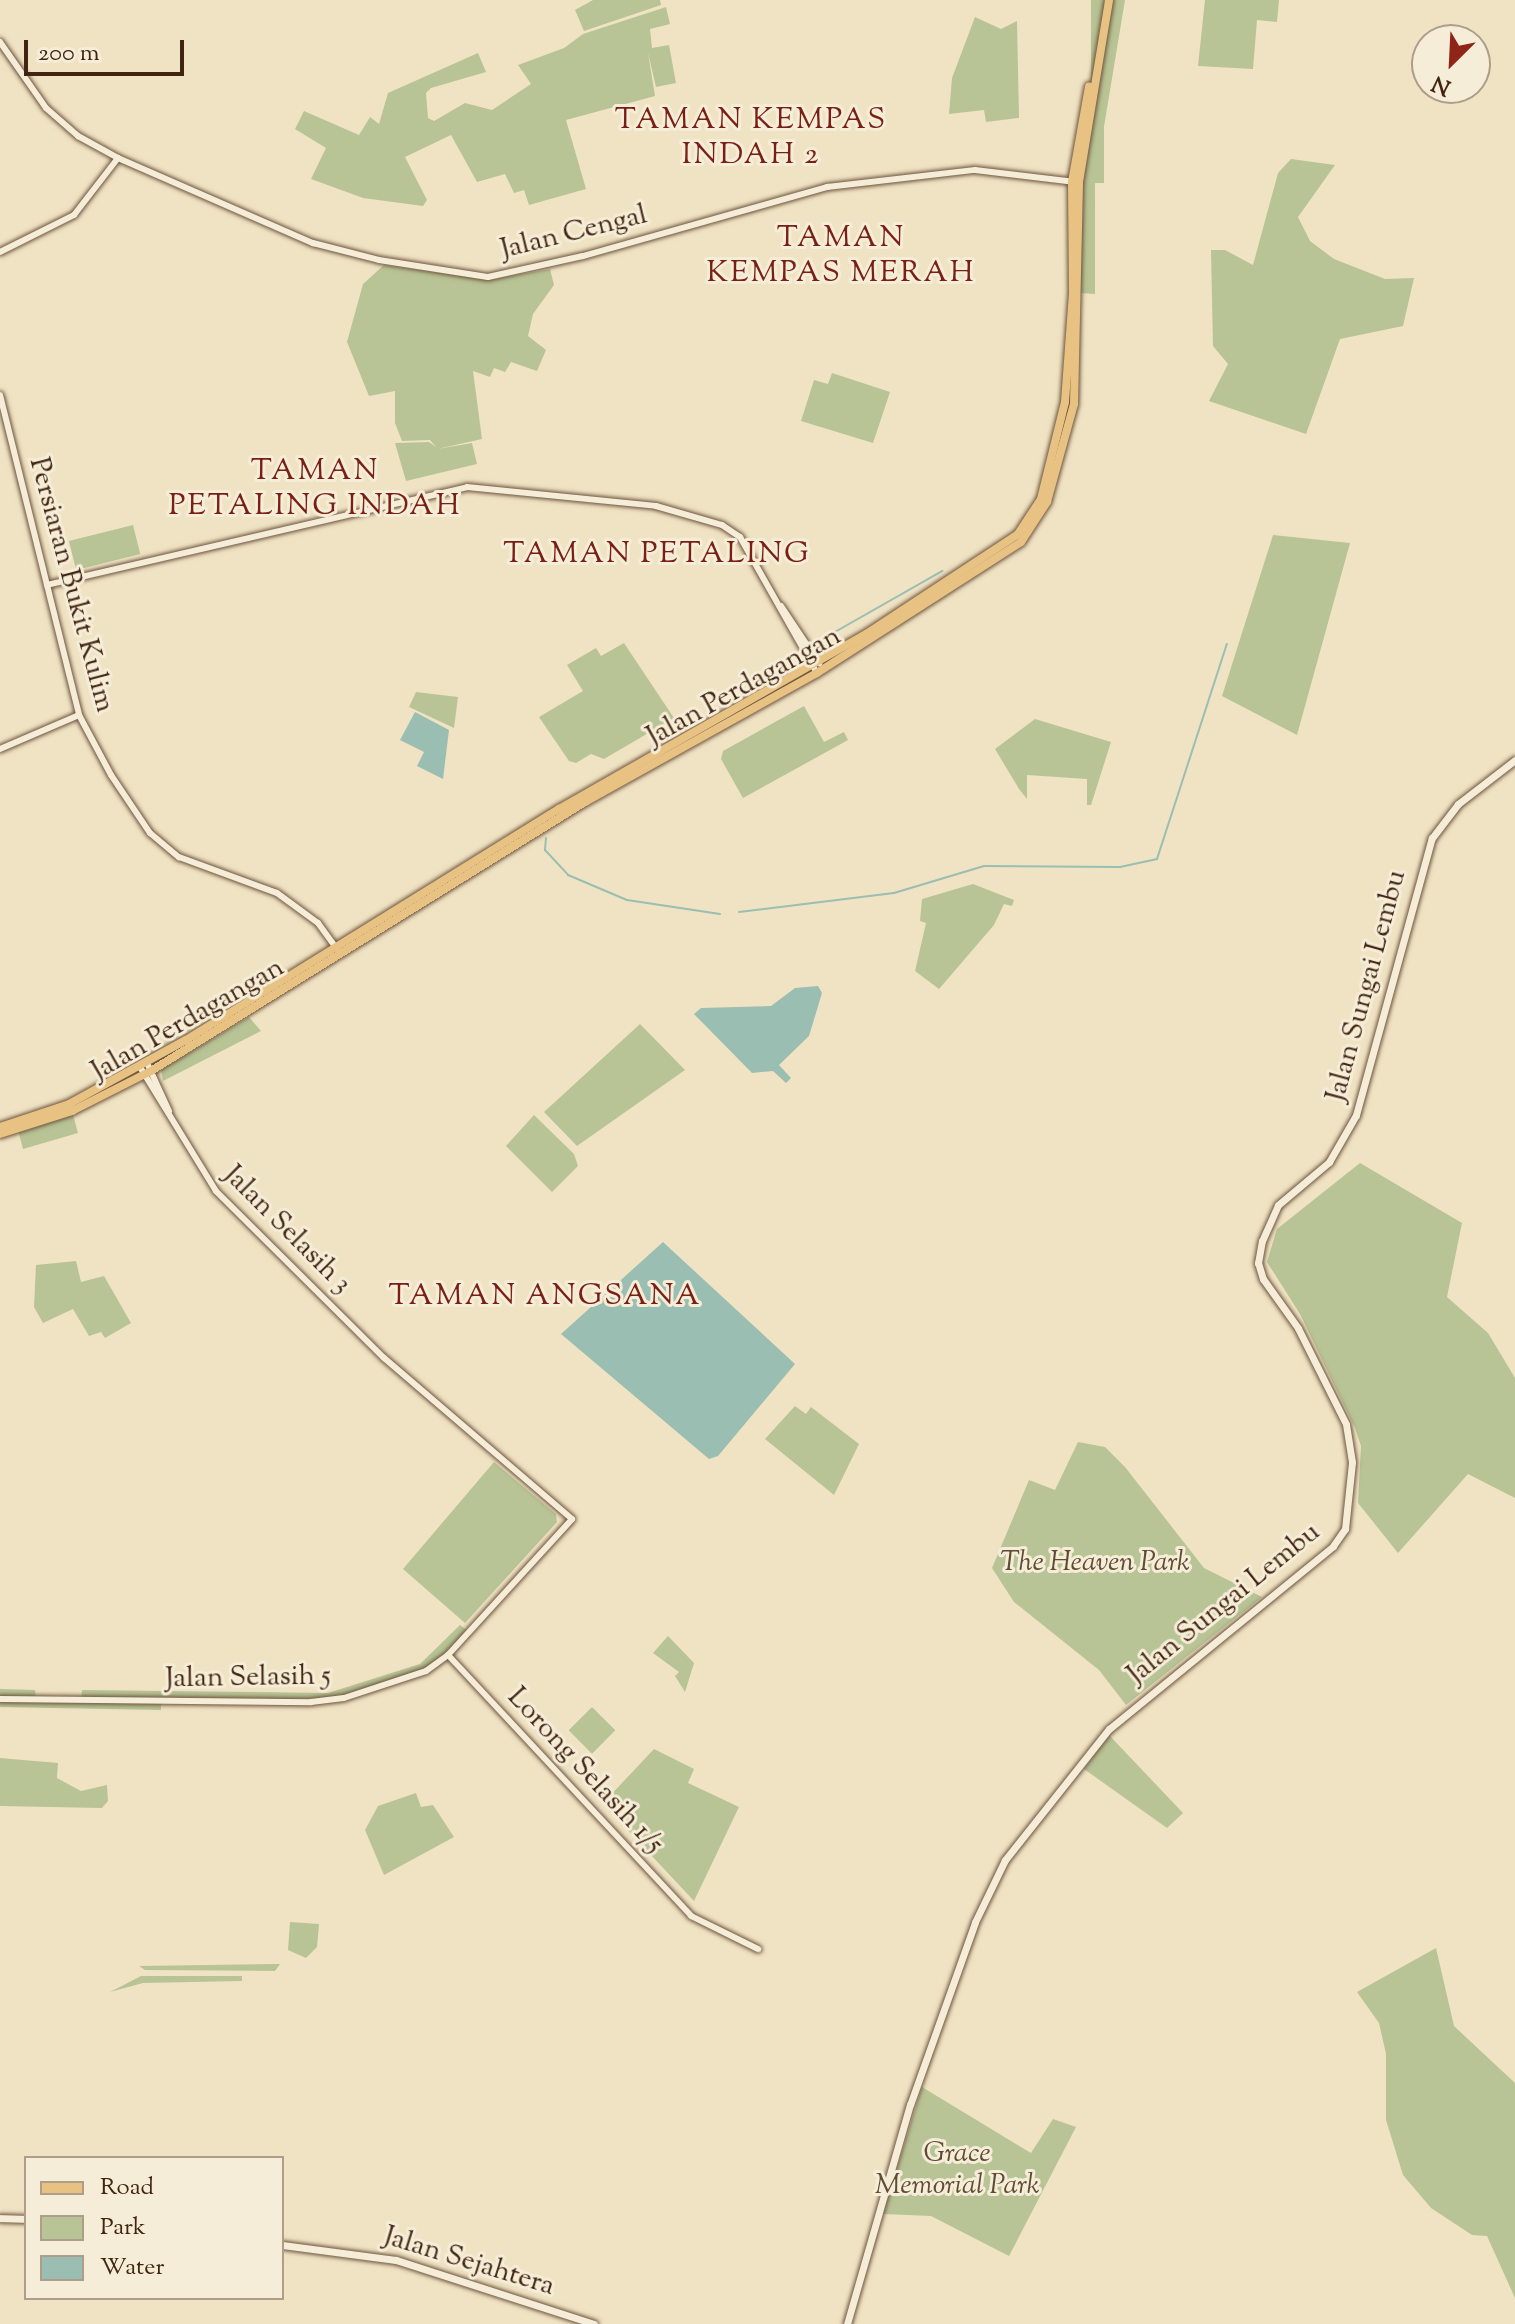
<!DOCTYPE html>
<html>
<head>
<meta charset="utf-8">
<style>
  body { margin:0 }
  #map { position:relative; width:1515px; height:2324px; overflow:hidden; background:#f0e3c3; font-family:"Sorts Mill Goudy",serif }
  div>[style] { position:absolute }
  [style*='--x'] { left:calc(var(--x)*1px); top:calc(var(--y)*1px); width:calc(var(--w)*1px); rotate:calc(var(--a)*1deg) }
  .green>* { inset:0; background:#b8c495; transform-origin:0 0 }
  .water>* { inset:0; background:#9abeb1 }
  .stream>* { height:2px; margin:-1px; padding:0 1px; transform-origin:1px; border-radius:1px; background:#9abeb1 }
  .roads { filter:drop-shadow(0 0 2px #6d543e) drop-shadow(0 0 2px #6d543e) }
  .tertiary>* { height:6px; margin:-3px; padding:0 3px; transform-origin:3px; border-radius:3px; background:#f5edd8 }
  .secondary>* { height:7px; margin:-3.5px; padding:0 3.5px; transform-origin:3.5px; border-radius:3.5px; background:#f5edd8 }
  .primary>* { height:8px; margin:-4px; padding:0 4px; transform-origin:4px; border-radius:4px; background:#e8c282 }
  span { translate:-50% -50%; white-space:nowrap; text-align:center; line-height:1.15; -webkit-text-stroke:6px #f5edd8; paint-order:stroke }
  .street-label { font-size:28px; color:#412412 }
  .park-label { font-size:28px; color:#5f4c33; font-style:italic }
  .neighbourhood-label { font-size:30px; color:#7a1f14; letter-spacing:2px }
  .legend { position:absolute; left:24px; top:2156px; width:260px; height:144px; box-sizing:border-box; background:#f5edd8; border:2px solid #ad9d89; margin:0; padding:10px 14px; list-style:none; font-size:24px; color:#412412 }
  .legend li { display:flex; align-items:center; gap:16px; height:40px }
  .legend b { width:40px; border:2px solid #ad9d89 }
  .north { position:absolute; left:1411px; top:24px; width:80px; height:80px; box-sizing:border-box; background:#f5edd8; border:2px solid #ad9d89; border-radius:50%; rotate:204deg; font-size:22px; font-weight:700; line-height:32px; text-align:center; color:#412412 }
  .north::after { content:''; display:block; margin:auto; width:28px; height:36px; background:#8f2418; clip-path:polygon(50% 0,100% 100%,50% 72%,0 100%) }
  .scale { position:absolute; left:24px; top:40px; width:160px; height:36px; box-sizing:border-box; border:4px solid #412412; border-top:0; padding-left:10px; font-size:24px; line-height:28px; white-space:nowrap; color:#412412; -webkit-text-stroke:6px #f5edd8; paint-order:stroke }
</style>
</head>
<body>
<div id="map">
  <div class="green">
    <i style="clip-path:polygon(593px 0,660px 0,661px 5px,584px 31px,575px 10px)"></i>
    <i style="left:1091px;top:0;width:13px;height:183px"></i>
    <i style="clip-path:polygon(1109px 0,1125px 0,1095px 181px,1095px 294px,1079px 293px,1079px 182px)"></i>
    <i style="clip-path:polygon(1205px 0,1279px 0,1277px 22px,1257px 20px,1253px 69px,1198px 66px)"></i>
    <i style="clip-path:polygon(666px 7px,670px 24px,650px 29px,652px 48px,669px 45px,676px 83px,656px 87px,648px 53px,655px 96px,566px 120px,586px 189px,529px 205px,524px 190px,514px 193px,505px 174px,477px 182px,451px 135px,405px 157px,427px 200px,423px 206px,363px 198px,311px 179px,326px 148px,295px 129px,304px 111px,359px 135px,370px 117px,379px 124px,388px 93px,478px 53px,486px 72px,431px 88px,426px 93px,428px 118px,434px 121px,465px 103px,492px 110px,531px 84px,518px 65px,564px 48px,583px 34px)"></i>
    <i style="clip-path:polygon(975px 17px,1001px 29px,1017px 21px,1019px 118px,986px 122px,984px 110px,949px 114px,952px 78px)"></i>
    <i style="clip-path:polygon(1291px 159px,1335px 165px,1298px 217px,1310px 241px,1334px 259px,1385px 279px,1414px 278px,1403px 326px,1340px 339px,1306px 434px,1209px 401px,1228px 364px,1213px 346px,1211px 250px,1225px 250px,1253px 265px,1278px 173px)"></i>
    <i style="clip-path:polygon(384px 265px,489px 280px,550px 269px,554px 285px,533px 314px,528px 336px,546px 350px,537px 371px,511px 362px,505px 372px,494px 368px,490px 377px,473px 371px,482px 439px,437px 449px,472px 443px,477px 464px,406px 481px,395px 443px,429px 442px,436px 447px,430px 440px,402px 441px,395px 423px,395px 391px,369px 396px,347px 342px,363px 284px)"></i>
    <i style="clip-path:polygon(832px 373px,890px 392px,873px 443px,801px 421px,814px 380px,828px 384px)"></i>
    <i style="left:133px;top:525px;width:30px;height:66px;rotate:76deg"></i>
    <i style="clip-path:polygon(1273px 535px,1350px 543px,1297px 735px,1222px 696px)"></i>
    <i style="clip-path:polygon(624px 643px,674px 718px,604px 759px,591px 754px,576px 763px,569px 761px,539px 717px,583px 691px,567px 665px,596px 648px,601px 656px)"></i>
    <i style="clip-path:polygon(416px 692px,458px 697px,454px 728px,409px 707px)"></i>
    <i style="clip-path:polygon(804px 706px,824px 742px,844px 732px,848px 740px,743px 798px,721px 759px,723px 751px)"></i>
    <i style="clip-path:polygon(1035px 719px,1111px 742px,1091px 805px,1087px 805px,1087px 779px,1027px 775px,1027px 799px,1019px 789px,995px 749px)"></i>
    <i style="clip-path:polygon(973px 884px,1014px 900px,1012px 906px,1004px 904px,994px 925px,939px 989px,915px 971px,926px 923px,920px 921px,922px 899px)"></i>
    <i style="clip-path:polygon(249px 1017px,261px 1031px,163px 1081px,161px 1070px)"></i>
    <i style="clip-path:polygon(640px 1024px,685px 1070px,577px 1146px,544px 1112px)"></i>
    <i style="clip-path:polygon(72px 1111px,78px 1133px,23px 1149px,18px 1130px)"></i>
    <i style="clip-path:polygon(534px 1115px,574px 1154px,578px 1166px,552px 1192px,506px 1146px)"></i>
    <i style="clip-path:polygon(1360px 1163px,1462px 1223px,1447px 1297px,1488px 1333px,1515px 1378px,1515px 1498px,1468px 1474px,1398px 1553px,1358px 1503px,1361px 1446px,1355px 1428px,1300px 1314px,1267px 1262px,1277px 1229px)"></i>
    <i style="clip-path:polygon(76px 1261px,81px 1282px,104px 1276px,131px 1323px,105px 1338px,101px 1332px,89px 1336px,73px 1309px,43px 1323px,34px 1307px,36px 1265px)"></i>
    <i style="clip-path:polygon(795px 1406px,806px 1414px,811px 1407px,859px 1444px,834px 1495px,765px 1439px)"></i>
    <i style="clip-path:polygon(1078px 1442px,1105px 1447px,1125px 1467px,1204px 1568px,1262px 1597px,1126px 1705px,1099px 1670px,1014px 1602px,992px 1568px,1029px 1480px,1055px 1490px)"></i>
    <i style="clip-path:polygon(494px 1462px,556px 1514px,557px 1522px,465px 1623px,403px 1569px)"></i>
    <i style="clip-path:polygon(460px 1625px,469px 1632px,426px 1671px,344px 1698px,161px 1702px,161px 1710px,0 1707px,0 1689px,35px 1690px,36px 1699px,81px 1700px,82px 1690px,328px 1693px,420px 1664px)"></i>
    <i style="clip-path:polygon(668px 1636px,694px 1663px,685px 1692px,675px 1676px,679px 1672px,653px 1653px)"></i>
    <i style="left:592px;top:1707px;width:33px;height:33px;rotate:45deg"></i>
    <i style="clip-path:polygon(1109px 1735px,1183px 1813px,1167px 1828px,1084px 1769px)"></i>
    <i style="clip-path:polygon(654px 1749px,694px 1769px,688px 1783px,739px 1807px,694px 1901px,607px 1808px,607px 1799px)"></i>
    <i style="clip-path:polygon(0 1758px,58px 1763px,57px 1778px,81px 1791px,107px 1785px,108px 1801px,102px 1808px,0 1806px)"></i>
    <i style="clip-path:polygon(416px 1793px,421px 1807px,433px 1805px,454px 1837px,384px 1875px,365px 1830px,378px 1806px)"></i>
    <i style="clip-path:polygon(290px 1922px,319px 1924px,317px 1947px,306px 1958px,288px 1950px)"></i>
    <i style="clip-path:polygon(1436px 1948px,1454px 2026px,1515px 2083px,1515px 2298px,1487px 2236px,1472px 2235px,1431px 2208px,1403px 2175px,1386px 2120px,1386px 2054px,1379px 2023px,1357px 1992px)"></i>
    <i style="clip-path:polygon(280px 1964px,275px 1971px,145px 1970px,139px 1966px)"></i>
    <i style="clip-path:polygon(141px 1976px,242px 1976px,242px 1981px,143px 1983px,110px 1992px)"></i>
    <i style="clip-path:polygon(922px 2087px,1031px 2153px,1053px 2119px,1076px 2127px,1009px 2256px,931px 2216px,883px 2214px)"></i>
  </div>
  <div class="water">
    <i style="clip-path:polygon(415px 712px,449px 730px,443px 779px,417px 766px,424px 752px,400px 740px)"></i>
    <i style="clip-path:polygon(818px 986px,822px 993px,809px 1036px,779px 1065px,791px 1078px,786px 1083px,773px 1071px,752px 1073px,694px 1014px,701px 1008px,771px 1006px,795px 988px)"></i>
    <i style="clip-path:polygon(663px 1242px,795px 1364px,718px 1456px,709px 1459px,561px 1334px)"></i>
  </div>
  <div class="stream">
    <i style="--x:812;--y:645;--w:150;--a:-29.6"></i>
    <i style="--x:546;--y:838;--w:12;--a:95"></i>
    <i style="--x:545;--y:850;--w:34;--a:47"></i>
    <i style="--x:568;--y:875;--w:64;--a:23"></i>
    <i style="--x:627;--y:900;--w:94;--a:8.6"></i>
    <i style="--x:739;--y:912;--w:156;--a:-7"></i>
    <i style="--x:894;--y:893;--w:94;--a:-16.7"></i>
    <i style="--x:984;--y:866;--w:136;--a:0.4"></i>
    <i style="--x:1120;--y:867;--w:38;--a:-12"></i>
    <i style="--x:1157;--y:859;--w:226;--a:-72"></i>
  </div>
  <div class="roads">
    <div class="tertiary">
      <i style="--x:0;--y:42;--w:80;--a:55.1"></i>
      <i style="--x:46;--y:108;--w:43;--a:41.2"></i>
      <i style="--x:78;--y:136;--w:46;--a:28.8"></i>
      <i style="--x:118;--y:158;--w:213;--a:23.6"></i>
      <i style="--x:313;--y:243;--w:68;--a:14.4"></i>
      <i style="--x:379;--y:260;--w:110;--a:8.9"></i>
      <i style="--x:488;--y:277;--w:97;--a:-12.5"></i>
      <i style="--x:583;--y:256;--w:254;--a:-15.8"></i>
      <i style="--x:827;--y:187;--w:149;--a:-6.6"></i>
      <i style="--x:975;--y:170;--w:101;--a:6.8"></i>
      <i style="--x:0;--y:252;--w:83;--a:-26.6"></i>
      <i style="--x:74;--y:215;--w:72;--a:-52.3"></i>
      <i style="--x:0;--y:395;--w:330;--a:76.1"></i>
      <i style="--x:79;--y:715;--w:68;--a:61.9"></i>
      <i style="--x:111;--y:775;--w:70;--a:56.1"></i>
      <i style="--x:150;--y:833;--w:38;--a:40"></i>
      <i style="--x:179;--y:857;--w:104;--a:20.2"></i>
      <i style="--x:277;--y:893;--w:51;--a:36.2"></i>
      <i style="--x:318;--y:923;--w:31;--a:54"></i>
      <i style="--x:47;--y:585;--w:431;--a:-13.1"></i>
      <i style="--x:467;--y:487;--w:190;--a:5.7"></i>
      <i style="--x:656;--y:506;--w:69;--a:16.1"></i>
      <i style="--x:722;--y:525;--w:22;--a:34"></i>
      <i style="--x:740;--y:537;--w:156;--a:60.5"></i>
      <i style="--x:781;--y:606;--w:69;--a:56.3"></i>
      <i style="--x:0;--y:749;--w:86;--a:-23.3"></i>
      <i style="--x:147;--y:1063;--w:53;--a:65.4"></i>
      <i style="--x:448;--y:1655;--w:357;--a:47"></i>
      <i style="--x:691;--y:1916;--w:75;--a:26.2"></i>
      <i style="--x:0;--y:1699;--w:311;--a:0.6"></i>
      <i style="--x:311;--y:1702;--w:33;--a:-7"></i>
      <i style="--x:344;--y:1698;--w:86;--a:-18.2"></i>
      <i style="--x:426;--y:1671;--w:27;--a:-36"></i>
      <i style="--x:448;--y:1655;--w:184;--a:-47.6"></i>
      <i style="--x:572;--y:1519;--w:248;--a:-139.4"></i>
      <i style="--x:384;--y:1358;--w:237;--a:-135.2"></i>
      <i style="--x:216;--y:1191;--w:145;--a:-121.5"></i>
    </div>
    <div class="secondary">
      <i style="--x:0;--y:2218;--w:26;--a:2"></i>
      <i style="--x:282;--y:2245;--w:115;--a:7.5"></i>
      <i style="--x:396;--y:2260;--w:208;--a:17.9"></i>
      <i style="--x:847;--y:2324;--w:228;--a:-74"></i>
      <i style="--x:910;--y:2105;--w:194;--a:-70.4"></i>
      <i style="--x:975;--y:1922;--w:69;--a:-64.2"></i>
      <i style="--x:1005;--y:1860;--w:167;--a:-51.6"></i>
      <i style="--x:1109;--y:1729;--w:289;--a:-39.2"></i>
      <i style="--x:1333;--y:1546;--w:21;--a:-55"></i>
      <i style="--x:1345;--y:1529;--w:67;--a:-84"></i>
      <i style="--x:1352;--y:1462;--w:38;--a:-99"></i>
      <i style="--x:1346;--y:1424;--w:107;--a:-116.6"></i>
      <i style="--x:1298;--y:1328;--w:60;--a:-125.5"></i>
      <i style="--x:1263;--y:1279;--w:17;--a:-107"></i>
      <i style="--x:1258;--y:1263;--w:22;--a:-80"></i>
      <i style="--x:1262;--y:1241;--w:39;--a:-66"></i>
      <i style="--x:1278;--y:1205;--w:67;--a:-40.1"></i>
      <i style="--x:1329;--y:1162;--w:54;--a:-60.1"></i>
      <i style="--x:1356;--y:1115;--w:287;--a:-74.7"></i>
      <i style="--x:1432;--y:838;--w:43;--a:-52.6"></i>
      <i style="--x:1458;--y:804;--w:72;--a:-37.7"></i>
    </div>
    <div class="primary">
      <i style="--x:0;--y:1127;--w:73;--a:-18.4"></i>
      <i style="--x:69;--y:1104;--w:133;--a:-28.7"></i>
      <i style="--x:186;--y:1040;--w:439;--a:-31.8"></i>
      <i style="--x:559;--y:809;--w:353;--a:-29.7"></i>
      <i style="--x:866;--y:634;--w:182;--a:-33.3"></i>
      <i style="--x:1018;--y:534;--w:42;--a:-56.7"></i>
      <i style="--x:1041;--y:499;--w:100;--a:-76.1"></i>
      <i style="--x:1065;--y:402;--w:108;--a:-85.8"></i>
      <i style="--x:1073;--y:294;--w:112;--a:-90.5"></i>
      <i style="--x:1072;--y:182;--w:97;--a:-79.9"></i>
      <i style="--x:0;--y:1134;--w:76;--a:-17.7"></i>
      <i style="--x:72;--y:1111;--w:89;--a:-26.9"></i>
      <i style="--x:151;--y:1071;--w:511;--a:-31.79"></i>
      <i style="--x:585;--y:802;--w:265;--a:-29.1"></i>
      <i style="--x:817;--y:673;--w:242;--a:-32.7"></i>
      <i style="--x:1021;--y:542;--w:48;--a:-57"></i>
      <i style="--x:1047;--y:502;--w:102;--a:-74.6"></i>
      <i style="--x:1074;--y:404;--w:222;--a:-88.7"></i>
      <i style="--x:1079;--y:182;--w:184;--a:-80.6"></i>
    </div>
  </div>
  <div class="street-label">
    <span style="left:574px;top:233px;rotate:-14deg">Jalan Cengal</span>
    <span style="left:71px;top:585px;rotate:75deg">Persiaran Bukit Kulim</span>
    <span style="left:744px;top:687px;rotate:-29deg">Jalan Perdagangan</span>
    <span style="left:1367px;top:986px;rotate:-75deg">Jalan Sungai Lembu</span>
    <span style="left:188px;top:1020px;rotate:-30deg">Jalan Perdagangan</span>
    <span style="left:287px;top:1230px;rotate:45deg">Jalan Selasih 3</span>
    <span style="left:1224px;top:1604px;rotate:-39deg">Jalan Sungai Lembu</span>
    <span style="left:248px;top:1678px;rotate:-1deg">Jalan Selasih 5</span>
    <span style="left:585px;top:1771px;rotate:47deg">Lorong Selasih 1/5</span>
    <span style="left:469px;top:2262px;rotate:17deg">Jalan Sejahtera</span>
  </div>
  <div class="park-label">
    <span style="left:1095px;top:1563px">The Heaven Park</span>
    <span style="left:957px;top:2170px">Grace<br>Memorial Park</span>
  </div>
  <div class="neighbourhood-label">
    <span style="left:751px;top:138px">TAMAN KEMPAS<br>INDAH 2</span>
    <span style="left:841px;top:256px">TAMAN<br>KEMPAS MERAH</span>
    <span style="left:315px;top:489px">TAMAN<br>PETALING INDAH</span>
    <span style="left:657px;top:555px">TAMAN PETALING</span>
    <span style="left:545px;top:1297px">TAMAN ANGSANA</span>
  </div>
  <ul class="legend">
  <li><b style="height:10px;background:#e8c282"></b>Road</li>
  <li><b style="height:22px;background:#b8c495"></b>Park</li>
  <li><b style="height:22px;background:#9abeb1"></b>Water</li>
  </ul>
  <div class="north">N</div>
  <div class="scale">200 m</div>
</div>
</body>
</html>
